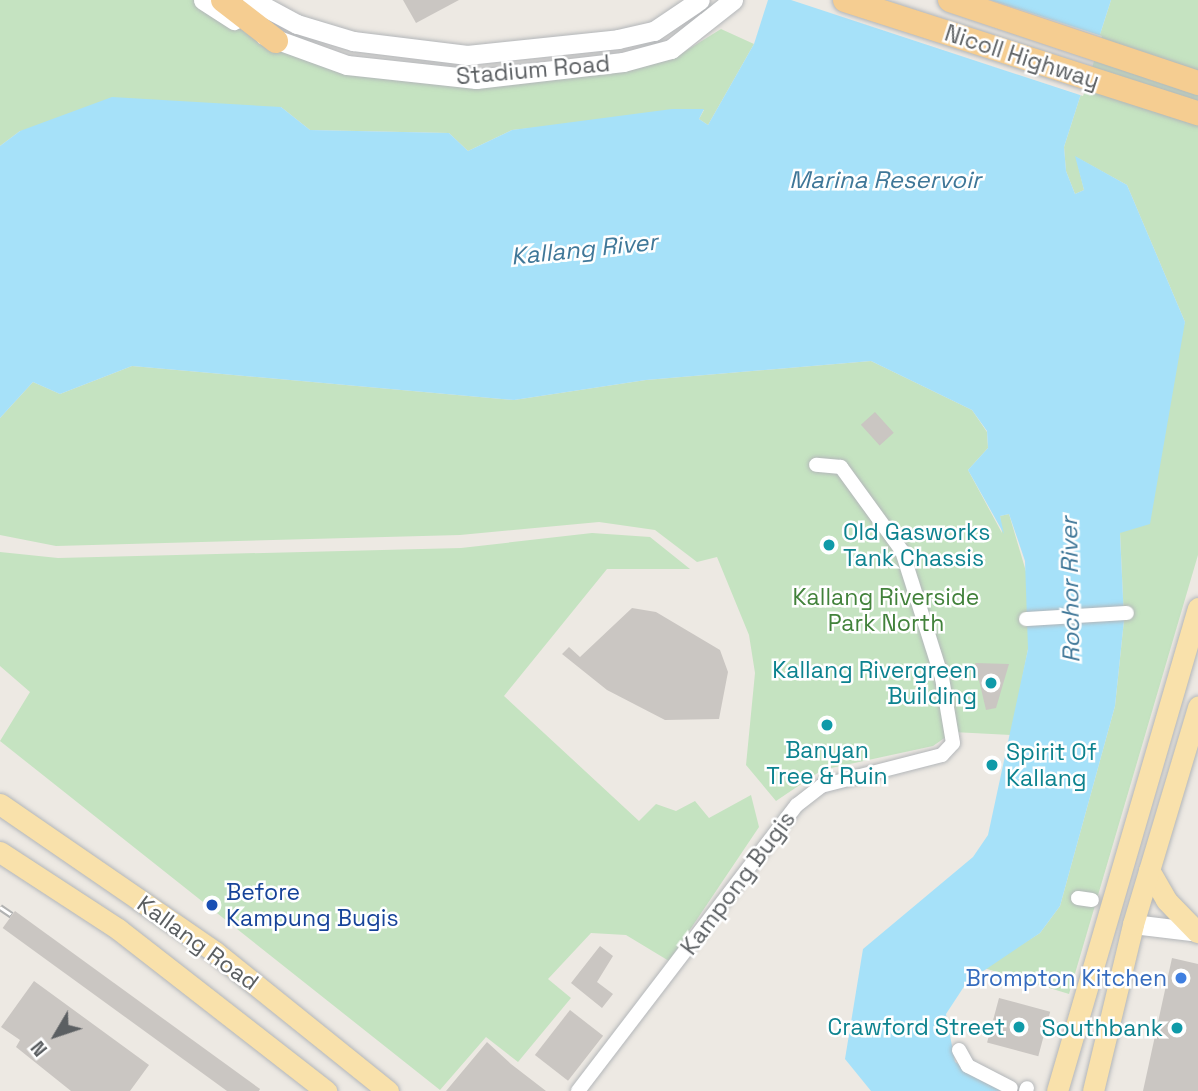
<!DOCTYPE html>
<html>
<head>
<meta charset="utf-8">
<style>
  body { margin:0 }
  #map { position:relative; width:1198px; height:1091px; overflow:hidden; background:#ede9e3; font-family:"Space Grotesk",sans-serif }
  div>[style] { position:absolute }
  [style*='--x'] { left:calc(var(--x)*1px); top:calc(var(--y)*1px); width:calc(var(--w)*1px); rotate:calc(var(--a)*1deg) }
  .green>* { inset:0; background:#c5e3c1 }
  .water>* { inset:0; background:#a6e1f9 }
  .pier>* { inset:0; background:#ede9e3 }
  .building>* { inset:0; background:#cac6c2; transform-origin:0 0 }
  .roads { filter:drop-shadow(0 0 2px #b3b6b9) drop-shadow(0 0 2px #b3b6b9) }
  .street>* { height:14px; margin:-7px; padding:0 7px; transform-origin:7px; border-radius:7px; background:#fff }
  .secondary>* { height:19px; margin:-9.5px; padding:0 9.5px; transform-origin:9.5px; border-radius:9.5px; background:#fff }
  .primary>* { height:21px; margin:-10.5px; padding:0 10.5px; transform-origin:10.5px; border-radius:10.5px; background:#f9e1ab }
  .highway>* { height:24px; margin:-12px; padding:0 12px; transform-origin:12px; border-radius:12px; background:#f5cd91 }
  .rail>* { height:7px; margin-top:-3.5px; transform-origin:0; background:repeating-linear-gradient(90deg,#fff 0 13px,#b1b2b2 0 26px); box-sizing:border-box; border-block:2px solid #b1b2b2 }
  .dots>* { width:19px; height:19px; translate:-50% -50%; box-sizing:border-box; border:4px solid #fff; border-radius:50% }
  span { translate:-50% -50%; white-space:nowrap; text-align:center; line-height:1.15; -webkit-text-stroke:5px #fff; paint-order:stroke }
  .street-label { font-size:23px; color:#5b5f62 }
  .culture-label { font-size:23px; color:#0d838f }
  .left { translate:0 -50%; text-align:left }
  .right { translate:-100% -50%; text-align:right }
  .park-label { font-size:23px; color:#42823b }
  .transit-label { font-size:23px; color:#164399 }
  .shop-label { font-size:23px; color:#366cbe }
  .water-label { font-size:24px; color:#3f7798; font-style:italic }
  .north { position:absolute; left:21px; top:1000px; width:70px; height:70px; -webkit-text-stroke:5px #fff; paint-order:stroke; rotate:231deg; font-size:19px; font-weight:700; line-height:28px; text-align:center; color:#5b5f62 }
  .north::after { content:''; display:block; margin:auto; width:24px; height:32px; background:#5b5f62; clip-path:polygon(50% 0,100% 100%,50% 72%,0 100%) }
</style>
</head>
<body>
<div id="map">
  <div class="green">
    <i style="clip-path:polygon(0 0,203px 0,240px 24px,416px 76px,671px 60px,721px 29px,754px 44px,708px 125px,699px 119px,704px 110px,512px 130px,468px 151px,449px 133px,310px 130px,281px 107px,20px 131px,0 146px)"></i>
    <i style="clip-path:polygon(1111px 0,1198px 0,1198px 555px,1069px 994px,984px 968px,1040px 933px,1060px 906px,1115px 706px,1124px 620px,1120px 532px,1185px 322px,1127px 185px,1076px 157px,1084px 190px,1075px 194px,1066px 171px,1064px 147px)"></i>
    <i style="clip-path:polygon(871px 361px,972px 410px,987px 432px,988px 448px,968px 470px,1002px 533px,1000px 516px,1009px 514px,1030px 585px,1028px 649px,1011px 735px,953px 732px,933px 746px,822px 770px,776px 801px,746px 765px,755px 673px,749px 635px,717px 557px,697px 562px,655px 530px,599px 522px,460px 535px,56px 546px,0 535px,0 418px,33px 382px,60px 394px,132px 366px,514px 400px,646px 380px)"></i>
    <i style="clip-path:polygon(592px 533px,650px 537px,690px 569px,607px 569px,504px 696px,639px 821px,656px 804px,676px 811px,695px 801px,709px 818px,751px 795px,759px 827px,669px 961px,626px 935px,591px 933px,548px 979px,571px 998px,518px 1062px,486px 1037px,440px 1090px,0 741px,30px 692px,0 666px,0 552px,58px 558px,461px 548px)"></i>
  </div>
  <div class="water">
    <i style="clip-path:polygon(768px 0,1111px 0,1064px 147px,1066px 171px,1075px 194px,1084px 190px,1075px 156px,1127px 185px,1185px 322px,1150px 524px,1120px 533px,1124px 620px,1115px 706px,1060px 906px,1040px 933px,967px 982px,946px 1014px,955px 1062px,1001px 1091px,871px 1091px,845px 1059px,863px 949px,973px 857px,988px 835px,1028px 649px,1025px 561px,1009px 514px,1000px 516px,1004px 534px,968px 470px,988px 448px,987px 431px,972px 410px,871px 361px,646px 380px,514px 400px,132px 366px,60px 394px,33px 382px,0 418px,0 146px,20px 131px,112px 97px,281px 107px,310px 130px,449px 133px,468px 151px,512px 130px,672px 109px,704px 109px,699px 119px,708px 125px,754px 44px)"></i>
  </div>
  <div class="pier">
    <i style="clip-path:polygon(791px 0,991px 0,1102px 36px,1083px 96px)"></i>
  </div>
  <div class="building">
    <i style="clip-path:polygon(403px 0,459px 0,416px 23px)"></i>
    <i style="left:875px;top:412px;width:28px;height:19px;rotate:48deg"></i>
    <i style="clip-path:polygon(632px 608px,656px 612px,720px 650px,728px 672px,719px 719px,665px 720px,607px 690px,562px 654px,569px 647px,580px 657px)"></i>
    <i style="clip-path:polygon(975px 663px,1009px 664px,996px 708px,986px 710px)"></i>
    <i style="left:15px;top:911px;width:303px;height:21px;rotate:36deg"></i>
    <i style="clip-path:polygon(600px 946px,613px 956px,597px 982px,613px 994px,602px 1008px,571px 983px)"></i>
    <i style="clip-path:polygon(1172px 958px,1198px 964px,1198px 1091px,1143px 1091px)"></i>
    <i style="clip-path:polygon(34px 981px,149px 1065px,130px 1091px,71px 1091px,16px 1047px,20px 1040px,1px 1027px)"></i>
    <i style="left:999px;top:998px;width:53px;height:46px;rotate:15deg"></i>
    <i style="left:570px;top:1010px;width:42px;height:57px;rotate:38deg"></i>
    <i style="clip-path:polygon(487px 1042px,511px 1064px,546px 1091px,446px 1091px)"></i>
  </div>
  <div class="roads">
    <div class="street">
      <i style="--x:1026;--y:619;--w:101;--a:-3.4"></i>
      <i style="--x:1078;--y:898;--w:14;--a:8"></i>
      <i style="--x:959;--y:1050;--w:18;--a:61"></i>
      <i style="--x:968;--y:1066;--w:48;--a:27.1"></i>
      <i style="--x:578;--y:1091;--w:360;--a:-52.6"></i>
      <i style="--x:797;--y:805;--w:31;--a:-38"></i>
      <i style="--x:821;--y:786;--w:125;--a:-14.4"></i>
      <i style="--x:942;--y:755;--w:16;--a:-47"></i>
      <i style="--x:953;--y:743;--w:66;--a:-99.6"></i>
      <i style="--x:942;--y:678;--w:133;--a:-107.5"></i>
      <i style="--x:902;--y:551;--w:104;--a:-126"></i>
      <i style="--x:841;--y:467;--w:25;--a:-175"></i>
      <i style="--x:1026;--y:1091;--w:3;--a:-72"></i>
    </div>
    <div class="secondary">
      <i style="--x:203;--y:0;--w:37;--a:33"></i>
      <i style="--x:252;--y:0;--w:51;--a:28.1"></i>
      <i style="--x:297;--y:24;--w:59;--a:16.9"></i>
      <i style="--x:353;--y:41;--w:115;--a:7"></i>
      <i style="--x:467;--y:55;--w:152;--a:-6"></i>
      <i style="--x:618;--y:39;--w:37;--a:-13"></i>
      <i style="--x:654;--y:31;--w:55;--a:-34"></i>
      <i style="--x:264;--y:35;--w:88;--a:19.9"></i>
      <i style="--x:347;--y:65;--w:130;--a:6.2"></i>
      <i style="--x:476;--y:79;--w:148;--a:-6.6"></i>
      <i style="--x:623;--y:62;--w:50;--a:-15.2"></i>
      <i style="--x:671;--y:49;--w:79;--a:-38.3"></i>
      <i style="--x:1133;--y:924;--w:65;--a:7"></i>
    </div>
    <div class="primary">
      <i style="--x:0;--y:804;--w:261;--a:34.5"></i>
      <i style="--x:215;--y:952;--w:222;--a:38.8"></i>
      <i style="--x:0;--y:852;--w:141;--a:33.1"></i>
      <i style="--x:118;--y:929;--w:264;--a:37.9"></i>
      <i style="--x:1149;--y:870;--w:34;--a:60"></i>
      <i style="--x:1166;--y:900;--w:45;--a:45.9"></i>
      <i style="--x:1057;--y:1091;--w:503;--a:-73.73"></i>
      <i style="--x:1093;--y:1091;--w:172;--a:-76.5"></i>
      <i style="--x:1133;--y:924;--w:227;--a:-73.3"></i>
    </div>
    <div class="highway">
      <i style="--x:223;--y:0;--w:67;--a:37.7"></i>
      <i style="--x:845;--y:0;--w:371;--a:17.8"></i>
      <i style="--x:950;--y:0;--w:262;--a:18.5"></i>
    </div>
  </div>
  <div class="rail">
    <i style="--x:0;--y:907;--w:14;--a:34"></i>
  </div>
  <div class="dots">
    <i style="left:829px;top:545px;background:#0f9aa8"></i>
    <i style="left:991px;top:683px;background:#0f9aa8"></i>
    <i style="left:827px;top:725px;background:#0f9aa8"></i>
    <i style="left:992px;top:765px;background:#0f9aa8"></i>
    <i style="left:212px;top:905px;background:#1a4fb4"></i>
    <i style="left:1181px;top:978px;background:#3f7fe0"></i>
    <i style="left:1019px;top:1027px;background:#0f9aa8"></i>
    <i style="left:1177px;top:1028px;background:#0f9aa8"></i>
  </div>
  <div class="street-label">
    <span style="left:1022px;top:57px;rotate:18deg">Nicoll Highway</span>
    <span style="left:533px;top:70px;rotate:-5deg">Stadium Road</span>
    <span style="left:738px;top:883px;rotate:-53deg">Kampong Bugis</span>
    <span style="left:198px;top:943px;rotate:36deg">Kallang Road</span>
  </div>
  <div class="culture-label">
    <span class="left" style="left:843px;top:545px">Old Gasworks<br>Tank Chassis</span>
    <span class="right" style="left:977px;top:683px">Kallang Rivergreen<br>Building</span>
    <span style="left:827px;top:763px">Banyan<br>Tree &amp; Ruin</span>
    <span class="left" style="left:1006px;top:765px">Spirit Of<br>Kallang</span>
    <span class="right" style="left:1005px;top:1027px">Crawford Street</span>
    <span class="right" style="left:1163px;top:1028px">Southbank</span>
  </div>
  <div class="park-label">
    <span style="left:886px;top:610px">Kallang Riverside<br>Park North</span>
  </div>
  <div class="transit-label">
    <span class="left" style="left:226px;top:905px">Before<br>Kampung Bugis</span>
  </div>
  <div class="shop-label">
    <span class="right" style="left:1167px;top:978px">Brompton Kitchen</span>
  </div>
  <div class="water-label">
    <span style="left:885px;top:180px">Marina Reservoir</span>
    <span style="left:584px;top:249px;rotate:-6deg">Kallang River</span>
    <span style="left:1070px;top:590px;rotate:-91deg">Rochor River</span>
  </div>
  <div class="north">N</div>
</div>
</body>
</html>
